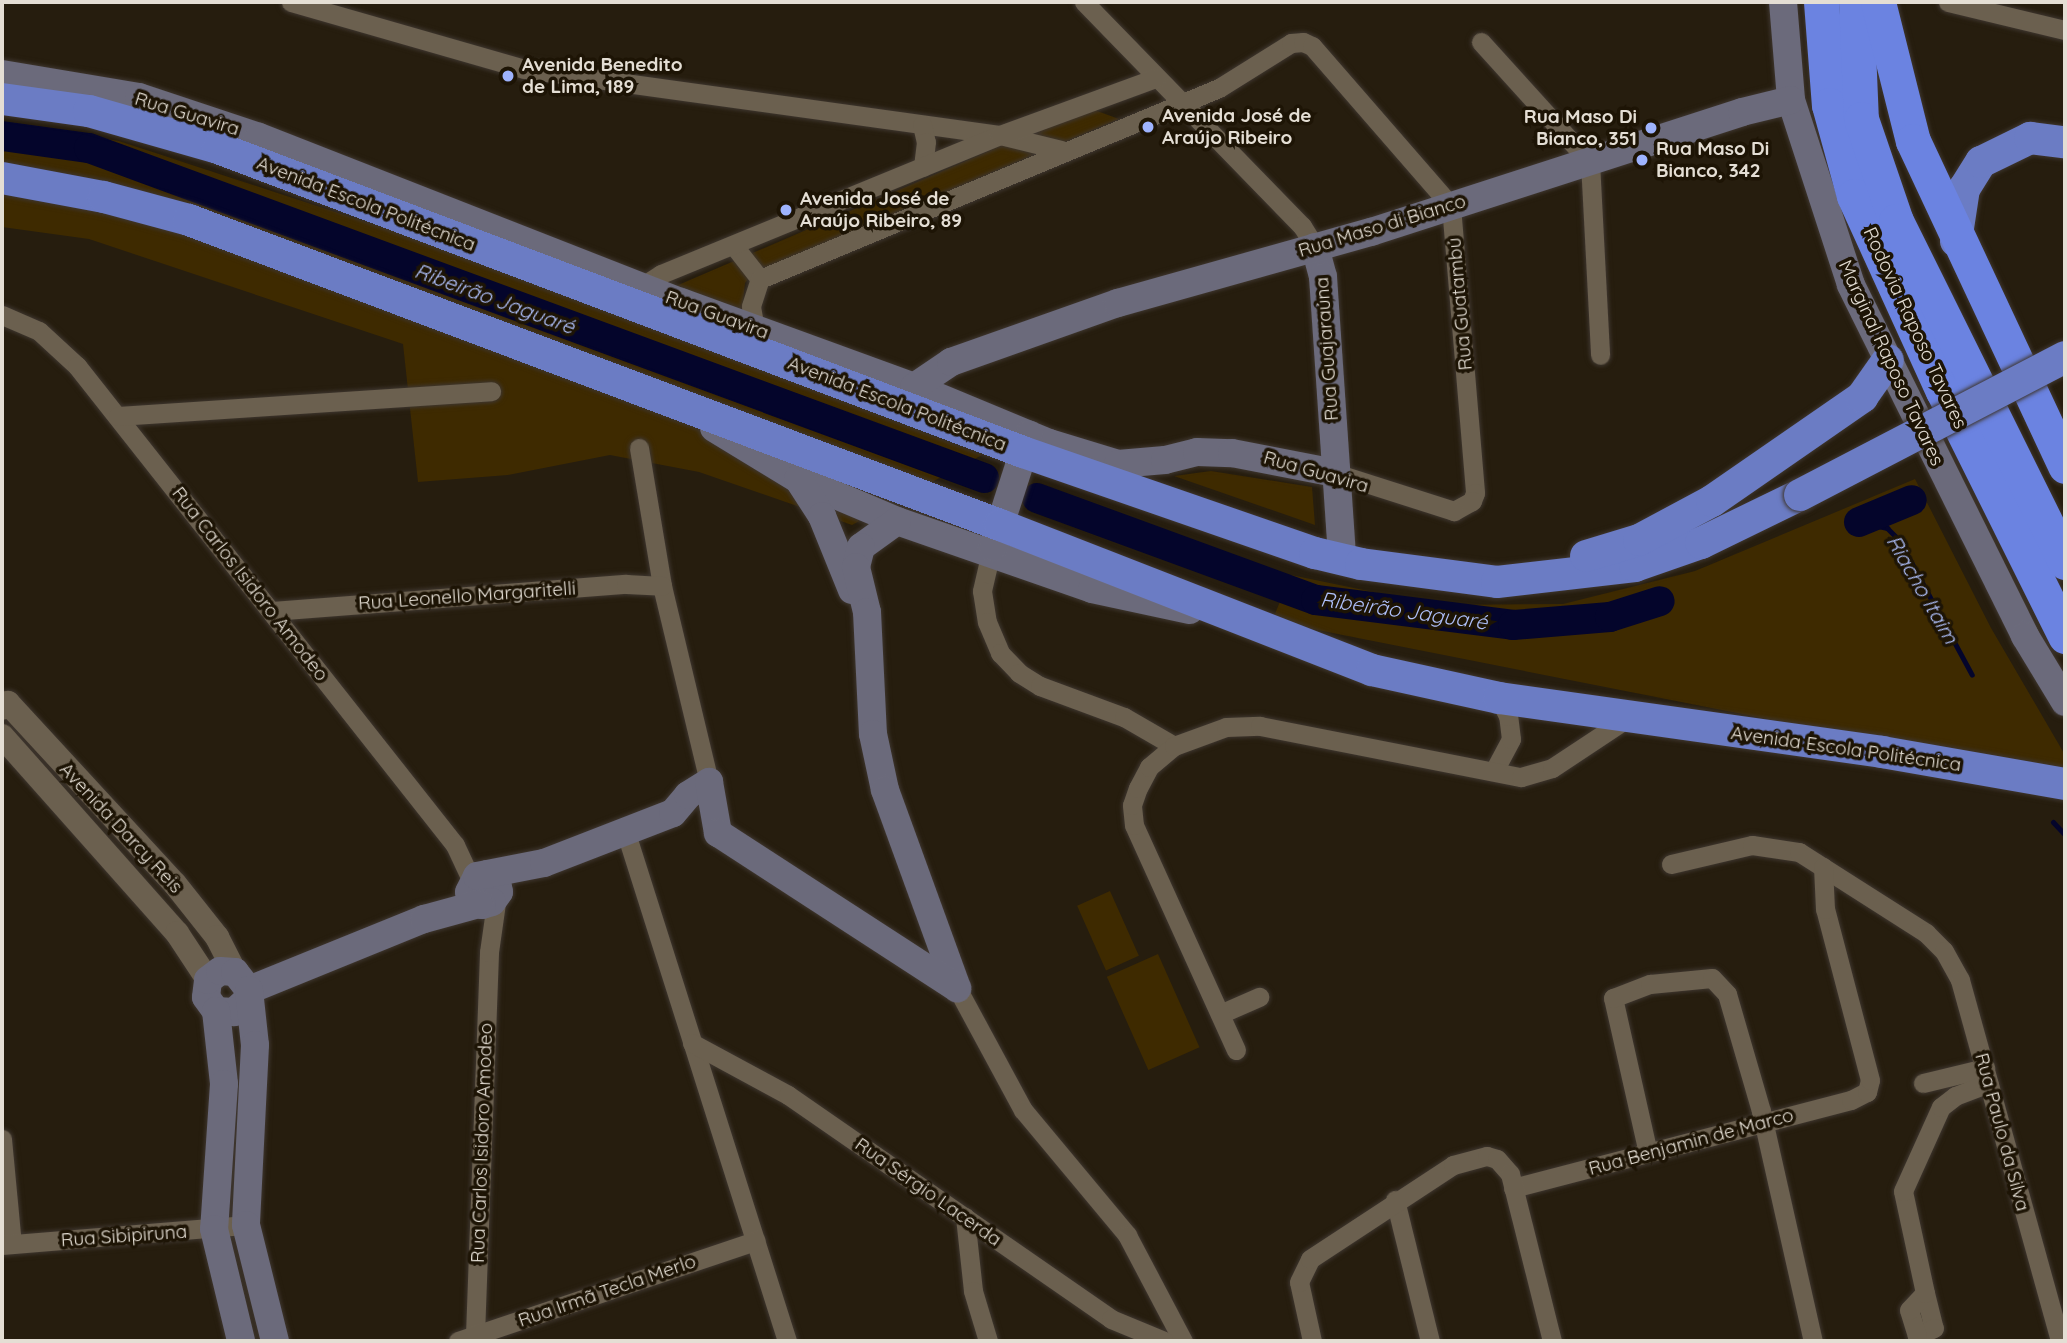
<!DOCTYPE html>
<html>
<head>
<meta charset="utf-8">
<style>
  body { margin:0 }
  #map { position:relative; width:2067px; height:1343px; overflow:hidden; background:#261d0e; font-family:Quicksand,sans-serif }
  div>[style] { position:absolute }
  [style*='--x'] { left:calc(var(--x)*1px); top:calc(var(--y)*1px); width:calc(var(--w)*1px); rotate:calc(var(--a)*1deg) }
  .green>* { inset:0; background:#3e2a00; transform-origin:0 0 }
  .stream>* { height:5px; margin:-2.5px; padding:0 2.5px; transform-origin:2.5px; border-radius:2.5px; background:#04052b }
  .river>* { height:30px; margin:-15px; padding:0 15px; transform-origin:15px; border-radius:15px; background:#04052b }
  .roads { filter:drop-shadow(0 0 2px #3e362f) drop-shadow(0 0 2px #3e362f) }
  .minor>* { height:19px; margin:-9.5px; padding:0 9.5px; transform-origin:9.5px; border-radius:9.5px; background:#6b604f }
  .tertiary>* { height:24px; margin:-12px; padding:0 12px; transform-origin:12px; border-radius:12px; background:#6b604f }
  .secondary>* { height:28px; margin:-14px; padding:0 14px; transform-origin:14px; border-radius:14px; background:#6b6a7b }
  .trunk>* { height:32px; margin:-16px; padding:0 16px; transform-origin:16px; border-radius:16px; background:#6b7cc4 }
  .motorway>* { height:35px; margin:-17.5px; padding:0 17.5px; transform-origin:17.5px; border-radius:17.5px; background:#6b83e1 }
  .bridges { filter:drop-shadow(0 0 2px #3e362f) drop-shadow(0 0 2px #3e362f) }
  .trunk-bridge>* { height:32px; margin:-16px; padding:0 16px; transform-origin:16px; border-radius:16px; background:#6b7cc4 }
  .dots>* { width:19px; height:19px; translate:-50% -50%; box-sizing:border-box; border:4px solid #1d1405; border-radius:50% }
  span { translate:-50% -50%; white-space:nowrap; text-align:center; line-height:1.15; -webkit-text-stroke:7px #1d1405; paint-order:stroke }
  .poi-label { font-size:19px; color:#e4ded4; font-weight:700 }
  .left { translate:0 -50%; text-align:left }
  .right { translate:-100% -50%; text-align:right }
  .street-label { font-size:19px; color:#e4ded4 }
  .water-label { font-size:21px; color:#aebff9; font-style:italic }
  .frame { position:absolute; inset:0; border:4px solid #e4ded4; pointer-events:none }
</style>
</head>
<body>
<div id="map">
  <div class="green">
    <i style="clip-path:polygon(1089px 108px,1119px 119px,753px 273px,745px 283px,742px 311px,676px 286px)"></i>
    <i style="clip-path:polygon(2px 123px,119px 141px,451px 250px,982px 455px,852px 525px,699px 472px,610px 455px,508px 475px,418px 482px,403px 344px,89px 239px,2px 227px)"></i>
    <i style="clip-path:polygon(1211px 471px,1312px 487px,1315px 525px,1174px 476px)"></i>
    <i style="clip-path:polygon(1915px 479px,1991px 628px,2065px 755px,2065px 778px,1272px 621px,1291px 575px,1436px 605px,1563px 604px,1695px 571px)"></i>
    <i style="left:1110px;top:891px;width:71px;height:36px;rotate:66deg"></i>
    <i style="left:1158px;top:954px;width:102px;height:56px;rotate:66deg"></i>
  </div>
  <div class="stream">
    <i style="--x:1859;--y:522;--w:29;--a:12"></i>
    <i style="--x:1887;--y:528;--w:17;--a:45"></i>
    <i style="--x:1899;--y:540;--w:153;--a:61.6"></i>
    <i style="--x:2053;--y:822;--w:18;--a:47"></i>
  </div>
  <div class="river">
    <i style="--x:2;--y:136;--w:88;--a:7.9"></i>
    <i style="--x:89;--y:148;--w:954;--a:20.24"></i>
    <i style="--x:1037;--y:498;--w:297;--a:20.1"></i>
    <i style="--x:1316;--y:600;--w:199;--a:7.2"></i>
    <i style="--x:1513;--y:625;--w:97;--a:-4.7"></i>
    <i style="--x:1610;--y:617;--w:52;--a:-17.7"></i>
    <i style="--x:1859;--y:522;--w:57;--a:-22.5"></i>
  </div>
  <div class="roads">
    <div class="minor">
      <i style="--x:291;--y:2;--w:242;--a:16"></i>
      <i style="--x:524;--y:69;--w:481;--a:7.9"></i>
      <i style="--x:1000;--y:135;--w:63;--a:13.8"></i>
      <i style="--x:1084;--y:2;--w:313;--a:45.8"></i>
      <i style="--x:1302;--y:226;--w:25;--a:58"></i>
      <i style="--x:1948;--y:2;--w:120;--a:13.5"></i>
      <i style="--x:1481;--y:42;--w:162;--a:47.8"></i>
      <i style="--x:1590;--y:162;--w:193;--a:87"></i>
      <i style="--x:922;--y:125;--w:17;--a:77"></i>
      <i style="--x:926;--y:142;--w:25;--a:97"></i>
      <i style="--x:734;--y:246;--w:42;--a:51.8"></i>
      <i style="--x:641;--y:287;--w:24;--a:-33"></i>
      <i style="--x:661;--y:274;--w:366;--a:-22.3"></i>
      <i style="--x:1000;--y:135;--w:166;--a:-20.1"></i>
      <i style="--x:2;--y:315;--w:40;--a:23.4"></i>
      <i style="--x:39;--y:331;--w:52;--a:42.6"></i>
      <i style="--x:77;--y:366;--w:610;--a:51.72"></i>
      <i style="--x:455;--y:845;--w:38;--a:65"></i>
      <i style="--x:755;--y:329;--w:23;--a:-100"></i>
      <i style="--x:751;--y:306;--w:28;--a:-72"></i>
      <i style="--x:760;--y:279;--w:497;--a:-22.6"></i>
      <i style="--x:1219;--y:88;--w:85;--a:-32"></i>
      <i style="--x:1291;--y:43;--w:12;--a:-5"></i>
      <i style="--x:1303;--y:42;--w:10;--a:24"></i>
      <i style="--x:1312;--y:46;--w:212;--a:49"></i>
      <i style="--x:1451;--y:206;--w:288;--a:85.2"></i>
      <i style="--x:1475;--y:493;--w:9;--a:111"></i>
      <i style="--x:1472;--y:501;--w:21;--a:151"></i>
      <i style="--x:1454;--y:511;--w:125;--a:-162.3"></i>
      <i style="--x:118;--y:416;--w:374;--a:-3.8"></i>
      <i style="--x:639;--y:448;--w:140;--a:80.5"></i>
      <i style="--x:662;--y:586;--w:202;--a:76.5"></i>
      <i style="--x:990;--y:556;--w:36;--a:103"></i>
      <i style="--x:982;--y:591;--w:31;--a:81"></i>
      <i style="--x:987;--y:622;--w:34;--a:67"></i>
      <i style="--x:1000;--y:653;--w:28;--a:46"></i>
      <i style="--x:1019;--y:673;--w:25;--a:32"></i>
      <i style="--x:1040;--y:686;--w:90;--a:20.3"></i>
      <i style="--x:1124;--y:717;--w:58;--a:30.1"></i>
      <i style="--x:272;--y:611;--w:355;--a:-4.4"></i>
      <i style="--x:626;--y:584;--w:36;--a:3"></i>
      <i style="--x:1494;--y:771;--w:36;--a:-62"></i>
      <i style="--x:1511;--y:739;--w:23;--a:-97"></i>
      <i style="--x:1508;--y:716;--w:20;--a:-117"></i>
      <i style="--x:625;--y:830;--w:536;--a:72.41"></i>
      <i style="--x:1671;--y:864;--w:83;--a:-13.2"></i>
      <i style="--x:1752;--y:845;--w:48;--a:8.5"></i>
      <i style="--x:1799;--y:852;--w:151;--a:32.5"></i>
      <i style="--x:1926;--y:933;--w:25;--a:45"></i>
      <i style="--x:1944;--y:951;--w:33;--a:61"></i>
      <i style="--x:1960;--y:980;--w:375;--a:74.5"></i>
      <i style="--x:957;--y:988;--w:139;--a:61.6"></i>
      <i style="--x:1023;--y:1110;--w:163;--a:50.2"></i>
      <i style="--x:1127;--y:1235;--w:120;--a:62.2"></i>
      <i style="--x:1220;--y:1014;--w:43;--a:-23.6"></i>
      <i style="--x:692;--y:1043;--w:109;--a:28.4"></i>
      <i style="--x:788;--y:1095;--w:393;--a:34.7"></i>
      <i style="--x:1111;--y:1319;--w:57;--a:22.5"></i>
      <i style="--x:1236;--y:1050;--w:247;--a:-114.4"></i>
      <i style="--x:1134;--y:825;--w:20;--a:-96"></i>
      <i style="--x:1132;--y:805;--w:18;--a:-71"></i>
      <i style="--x:1138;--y:788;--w:24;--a:-62"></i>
      <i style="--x:1149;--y:767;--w:33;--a:-40"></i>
      <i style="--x:1174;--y:746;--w:55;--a:-20.1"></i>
      <i style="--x:1226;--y:727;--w:34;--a:-2"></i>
      <i style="--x:1260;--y:726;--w:266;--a:11.1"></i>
      <i style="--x:1521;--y:777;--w:32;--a:-16"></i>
      <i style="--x:1552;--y:768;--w:89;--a:-33.5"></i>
      <i style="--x:1923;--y:1083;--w:64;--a:-13.6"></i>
      <i style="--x:2;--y:1139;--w:105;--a:84.6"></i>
      <i style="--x:1648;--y:1153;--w:159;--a:-102.7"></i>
      <i style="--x:1613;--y:998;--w:40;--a:-21"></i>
      <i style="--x:1650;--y:984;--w:62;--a:-5.5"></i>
      <i style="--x:1712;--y:978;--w:22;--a:47"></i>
      <i style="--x:1727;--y:994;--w:122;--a:73.8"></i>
      <i style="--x:1761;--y:1111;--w:236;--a:77.3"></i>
      <i style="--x:1513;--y:1188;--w:349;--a:-14.6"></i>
      <i style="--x:1851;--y:1100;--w:18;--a:-27"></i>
      <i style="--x:1867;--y:1092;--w:12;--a:-76"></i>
      <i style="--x:1870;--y:1080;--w:177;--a:-104.7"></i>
      <i style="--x:1825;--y:909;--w:42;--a:-92.7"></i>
      <i style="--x:1395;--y:1200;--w:145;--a:76.1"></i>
      <i style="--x:965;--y:1217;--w:74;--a:83.8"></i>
      <i style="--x:973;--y:1291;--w:52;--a:73.3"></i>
      <i style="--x:2;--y:1245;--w:245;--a:-4.7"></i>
      <i style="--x:1925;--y:1293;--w:36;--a:76"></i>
      <i style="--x:1934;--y:1328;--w:19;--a:155"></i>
      <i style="--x:1917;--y:1336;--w:27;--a:-107"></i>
      <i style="--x:1909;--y:1310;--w:23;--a:-47"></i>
      <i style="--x:1925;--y:1293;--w:104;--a:-102.2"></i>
      <i style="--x:1903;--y:1191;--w:92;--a:-65.7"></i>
      <i style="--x:1941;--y:1107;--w:18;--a:-38"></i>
      <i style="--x:1955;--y:1096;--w:36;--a:-21"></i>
      <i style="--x:475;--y:1335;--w:383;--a:-87.9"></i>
      <i style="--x:489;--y:952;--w:57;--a:-81.9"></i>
      <i style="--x:458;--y:1341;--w:314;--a:-18.6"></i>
      <i style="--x:1312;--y:1341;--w:60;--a:-102.4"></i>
      <i style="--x:1299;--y:1282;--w:25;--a:-64"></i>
      <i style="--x:1310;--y:1259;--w:171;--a:-33.3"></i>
      <i style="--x:1453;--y:1165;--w:35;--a:-15"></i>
      <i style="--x:1487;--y:1156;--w:10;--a:17"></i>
      <i style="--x:1497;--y:1159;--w:20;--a:49"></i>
      <i style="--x:1510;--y:1174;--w:172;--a:75.9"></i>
    </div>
    <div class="tertiary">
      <i style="--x:2;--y:708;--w:8;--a:-40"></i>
      <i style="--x:8;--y:703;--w:246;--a:47.3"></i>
      <i style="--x:175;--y:884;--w:68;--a:51.6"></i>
      <i style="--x:217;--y:937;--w:39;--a:63"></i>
      <i style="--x:2;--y:736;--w:264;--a:48.4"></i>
      <i style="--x:177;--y:933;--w:56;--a:56.6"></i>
    </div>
    <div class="secondary">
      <i style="--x:1783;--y:2;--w:98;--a:85.3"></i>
      <i style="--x:1791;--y:100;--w:194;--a:72"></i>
      <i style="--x:1851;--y:285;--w:392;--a:63.6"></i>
      <i style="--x:2025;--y:636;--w:77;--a:58.8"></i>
      <i style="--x:2;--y:74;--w:139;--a:9.5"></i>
      <i style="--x:139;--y:97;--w:126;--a:18.4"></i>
      <i style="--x:259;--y:137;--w:453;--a:21.4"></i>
      <i style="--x:681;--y:302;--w:248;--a:20"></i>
      <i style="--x:914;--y:387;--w:146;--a:22.5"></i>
      <i style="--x:1049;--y:443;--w:72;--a:16.9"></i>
      <i style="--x:1118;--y:464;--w:47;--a:-4.9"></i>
      <i style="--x:1165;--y:460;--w:33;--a:-14"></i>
      <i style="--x:1197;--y:452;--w:35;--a:2"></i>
      <i style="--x:1232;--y:453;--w:105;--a:11"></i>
      <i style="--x:1315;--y:247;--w:31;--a:75"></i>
      <i style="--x:1323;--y:277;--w:283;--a:86.1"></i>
      <i style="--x:914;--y:387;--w:45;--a:-34"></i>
      <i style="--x:951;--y:362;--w:177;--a:-19.5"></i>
      <i style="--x:1118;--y:303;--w:263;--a:-15.7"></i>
      <i style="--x:1371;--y:232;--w:390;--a:-17.9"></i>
      <i style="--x:1742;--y:112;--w:50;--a:-13.8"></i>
      <i style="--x:714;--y:428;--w:98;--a:31.3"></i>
      <i style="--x:798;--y:479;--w:108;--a:23"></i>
      <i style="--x:897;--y:521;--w:207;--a:19.2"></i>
      <i style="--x:1092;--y:589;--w:100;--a:12.1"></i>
      <i style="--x:798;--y:479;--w:44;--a:57"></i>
      <i style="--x:822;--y:516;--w:80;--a:67.9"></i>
      <i style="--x:897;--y:521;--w:44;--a:144.2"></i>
      <i style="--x:861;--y:547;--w:21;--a:104"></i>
      <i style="--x:856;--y:567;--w:46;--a:76.3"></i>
      <i style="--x:867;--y:612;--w:122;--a:87.2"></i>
      <i style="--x:873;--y:734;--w:57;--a:77.9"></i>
      <i style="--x:885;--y:790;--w:211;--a:70"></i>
      <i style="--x:993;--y:547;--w:118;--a:-72.2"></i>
      <i style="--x:488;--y:874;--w:11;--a:38"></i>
      <i style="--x:497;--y:881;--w:11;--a:80"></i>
      <i style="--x:499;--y:892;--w:12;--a:125"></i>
      <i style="--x:492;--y:902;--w:10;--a:163"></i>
      <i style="--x:482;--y:905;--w:18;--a:-135"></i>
      <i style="--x:469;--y:892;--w:18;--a:-63"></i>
      <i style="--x:477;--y:876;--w:68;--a:-11"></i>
      <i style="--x:544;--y:863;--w:138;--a:-21.2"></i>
      <i style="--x:673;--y:813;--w:23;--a:-50"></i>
      <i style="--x:688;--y:795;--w:25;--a:-32"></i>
      <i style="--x:709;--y:782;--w:52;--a:80"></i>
      <i style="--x:718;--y:833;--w:285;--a:33"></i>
      <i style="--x:249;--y:990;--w:189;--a:-22.1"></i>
      <i style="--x:424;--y:919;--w:57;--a:-15.3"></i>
      <i style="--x:247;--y:1000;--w:18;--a:137"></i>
      <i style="--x:234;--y:1012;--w:18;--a:-177"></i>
      <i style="--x:216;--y:1011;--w:17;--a:-126"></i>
      <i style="--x:206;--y:997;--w:17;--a:-83"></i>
      <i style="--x:208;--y:980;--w:15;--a:-37"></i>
      <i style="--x:220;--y:971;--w:15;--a:4"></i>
      <i style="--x:235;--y:972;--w:23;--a:52"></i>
      <i style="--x:249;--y:990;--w:55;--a:83.8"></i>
      <i style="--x:255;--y:1045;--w:180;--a:92.9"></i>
      <i style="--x:246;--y:1225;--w:120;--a:76"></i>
      <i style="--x:216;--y:1011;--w:73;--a:83.7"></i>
      <i style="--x:224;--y:1084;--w:145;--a:93.9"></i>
      <i style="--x:214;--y:1229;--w:115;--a:76.4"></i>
    </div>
    <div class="trunk">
      <i style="--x:2;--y:99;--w:88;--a:7.9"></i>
      <i style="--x:89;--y:111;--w:134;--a:16"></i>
      <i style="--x:218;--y:148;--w:860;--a:20.69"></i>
      <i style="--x:1023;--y:452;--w:309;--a:19.1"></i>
      <i style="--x:1315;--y:553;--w:47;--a:13.4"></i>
      <i style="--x:1361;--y:564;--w:137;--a:7.5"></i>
      <i style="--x:1497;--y:582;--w:139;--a:-6.6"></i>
      <i style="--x:1635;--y:566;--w:70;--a:-19.2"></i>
      <i style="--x:1701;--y:543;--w:110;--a:-25.9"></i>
      <i style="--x:2;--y:178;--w:104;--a:10.6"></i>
      <i style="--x:104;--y:197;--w:88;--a:15.1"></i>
      <i style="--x:189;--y:220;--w:866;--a:20.61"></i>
      <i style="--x:1000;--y:525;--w:399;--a:21.3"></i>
      <i style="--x:1372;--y:670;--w:130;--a:12.4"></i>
      <i style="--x:1499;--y:698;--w:387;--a:8"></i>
      <i style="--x:1882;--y:752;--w:186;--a:9.9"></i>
      <i style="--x:1956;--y:241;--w:53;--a:-81.3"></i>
      <i style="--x:1964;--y:189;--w:32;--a:-58"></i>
      <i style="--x:1981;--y:162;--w:55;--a:-26.1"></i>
      <i style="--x:2030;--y:138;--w:35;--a:7"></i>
      <i style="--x:1586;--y:556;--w:55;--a:-16.8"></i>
      <i style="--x:1639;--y:540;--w:83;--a:-28.1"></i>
      <i style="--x:1712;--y:501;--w:183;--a:-34.7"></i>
      <i style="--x:1862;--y:397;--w:45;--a:-54.9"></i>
    </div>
    <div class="motorway">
      <i style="--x:1821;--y:2;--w:103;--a:85.6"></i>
      <i style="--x:1829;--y:105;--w:94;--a:74.6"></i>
      <i style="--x:1854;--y:196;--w:214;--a:65.5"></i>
      <i style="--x:1943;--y:391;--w:274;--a:63.5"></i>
      <i style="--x:1856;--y:2;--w:117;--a:87.6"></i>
      <i style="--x:1861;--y:119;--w:108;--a:71.1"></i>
      <i style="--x:1896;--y:221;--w:381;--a:63.6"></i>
      <i style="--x:1878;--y:2;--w:143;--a:75.9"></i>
      <i style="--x:1913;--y:141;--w:359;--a:64.9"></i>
    </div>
  </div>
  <div class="bridges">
    <div class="trunk-bridge">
      <i style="--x:1800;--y:495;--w:299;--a:-27.5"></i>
    </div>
  </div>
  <div class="dots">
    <i style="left:508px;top:76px;background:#9eb3fd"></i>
    <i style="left:1148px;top:127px;background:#9eb3fd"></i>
    <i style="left:1651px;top:128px;background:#9eb3fd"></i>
    <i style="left:1642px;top:160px;background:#9eb3fd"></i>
    <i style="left:786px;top:210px;background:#9eb3fd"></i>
  </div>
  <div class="poi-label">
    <span class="left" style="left:522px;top:76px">Avenida Benedito<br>de Lima, 189</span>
    <span class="left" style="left:1162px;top:127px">Avenida José de<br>Araújo Ribeiro</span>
    <span class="right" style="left:1637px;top:128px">Rua Maso Di<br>Bianco, 351</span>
    <span class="left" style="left:1656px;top:160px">Rua Maso Di<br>Bianco, 342</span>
    <span class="left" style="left:800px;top:210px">Avenida José de<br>Araújo Ribeiro, 89</span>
  </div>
  <div class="street-label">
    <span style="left:187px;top:114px;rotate:17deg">Rua Guavira</span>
    <span style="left:366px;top:204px;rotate:21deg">Avenida Escola Politécnica</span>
    <span style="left:1382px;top:226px;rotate:-17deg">Rua Maso di Bianco</span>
    <span style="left:1460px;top:304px;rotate:-95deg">Rua Guatambú</span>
    <span style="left:717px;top:315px;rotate:20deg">Rua Guavira</span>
    <span style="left:1915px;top:328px;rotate:65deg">Rodovia Raposo Tavares</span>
    <span style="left:1327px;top:349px;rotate:-94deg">Rua Guajaraúna</span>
    <span style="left:1891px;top:363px;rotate:65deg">Marginal Raposo Tavares</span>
    <span style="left:897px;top:404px;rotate:21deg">Avenida Escola Politécnica</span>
    <span style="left:1316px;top:472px;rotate:16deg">Rua Guavira</span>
    <span style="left:250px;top:584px;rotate:52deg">Rua Carlos Isidoro Amodeo</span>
    <span style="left:467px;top:596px;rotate:-4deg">Rua Leonello Margaritelli</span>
    <span style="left:1846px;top:749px;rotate:8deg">Avenida Escola Politécnica</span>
    <span style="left:121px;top:828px;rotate:47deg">Avenida Darcy Reis</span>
    <span style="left:2002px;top:1132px;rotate:75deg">Rua Paulo da Silva</span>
    <span style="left:1691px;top:1142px;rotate:-15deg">Rua Benjamin de Marco</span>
    <span style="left:482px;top:1143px;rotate:-88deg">Rua Carlos Isidoro Amodeo</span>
    <span style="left:928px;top:1192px;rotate:35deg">Rua Sérgio Lacerda</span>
    <span style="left:124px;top:1236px;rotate:-4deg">Rua Sibipiruna</span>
    <span style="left:607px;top:1291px;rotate:-19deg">Rua Irmã Tecla Merlo</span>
  </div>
  <div class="water-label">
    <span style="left:495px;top:298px;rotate:20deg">Ribeirão Jaguaré</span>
    <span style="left:1923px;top:589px;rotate:60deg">Riacho Itaim</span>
    <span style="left:1404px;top:610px;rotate:8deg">Ribeirão Jaguaré</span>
  </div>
  <div class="frame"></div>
</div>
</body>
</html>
